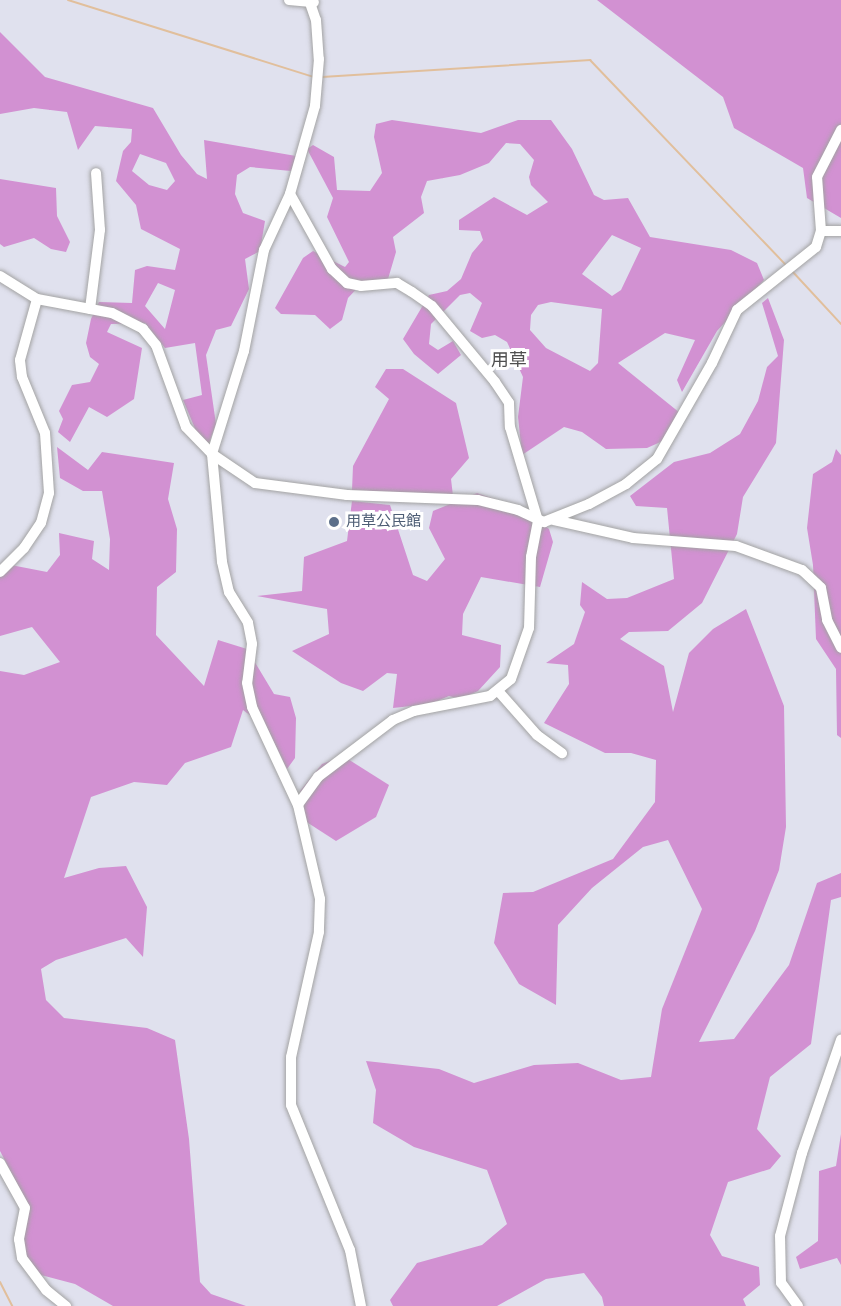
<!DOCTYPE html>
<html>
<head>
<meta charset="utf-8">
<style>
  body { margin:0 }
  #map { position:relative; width:841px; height:1306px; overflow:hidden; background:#e0e1ee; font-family:"Varela Round","Noto Sans JP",sans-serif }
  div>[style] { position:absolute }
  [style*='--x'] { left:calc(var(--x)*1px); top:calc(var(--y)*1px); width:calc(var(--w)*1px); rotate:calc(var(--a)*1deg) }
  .forest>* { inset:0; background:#d291d2 }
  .stream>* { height:2px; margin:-1px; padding:0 1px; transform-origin:1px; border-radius:1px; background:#e1bf9c }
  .roads { filter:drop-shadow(0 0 2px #a3a3a3) drop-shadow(0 0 2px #a3a3a3) }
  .minor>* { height:10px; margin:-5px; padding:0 5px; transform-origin:5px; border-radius:5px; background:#fff }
  .dots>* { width:16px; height:16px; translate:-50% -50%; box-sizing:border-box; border:3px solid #fff; border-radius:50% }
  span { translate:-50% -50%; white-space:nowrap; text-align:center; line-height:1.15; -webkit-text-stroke:6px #fff; paint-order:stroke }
  .service-label { font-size:15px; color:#4e5e75 }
  .left { translate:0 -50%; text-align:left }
  .quarter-label { font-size:18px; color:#4f4f4f }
</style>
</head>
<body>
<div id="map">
  <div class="forest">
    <i style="clip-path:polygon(597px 0,841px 0,841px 218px,807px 198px,803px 168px,734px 128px,723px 97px)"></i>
    <i style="clip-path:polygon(evenodd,0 32px,45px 77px,153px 108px,181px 155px,197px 174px,207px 179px,204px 140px,296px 156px,291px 171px,250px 167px,237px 175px,235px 194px,243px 213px,265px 221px,260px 251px,245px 259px,249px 289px,231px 326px,216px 330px,206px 355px,216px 424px,209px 443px,199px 438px,183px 400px,202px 395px,195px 343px,165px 348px,145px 323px,111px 324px,107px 332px,142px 348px,134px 399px,107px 417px,89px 407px,70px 442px,58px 432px,63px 419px,59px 411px,72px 385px,90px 382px,99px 364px,90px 357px,86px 343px,91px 319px,99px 302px,132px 303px,135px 270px,147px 266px,175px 270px,180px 249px,141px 229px,136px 205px,116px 181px,123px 151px,131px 142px,132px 129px,95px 126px,78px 150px,67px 112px,34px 108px,0 114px,0 32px,140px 154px,166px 163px,175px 181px,167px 190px,149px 185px,132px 171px,140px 154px,0 32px,158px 283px,175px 290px,165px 329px,145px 306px,158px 283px)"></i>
    <i style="clip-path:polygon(evenodd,392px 120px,481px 133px,518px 120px,551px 120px,572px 149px,594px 195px,604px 200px,628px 198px,650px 237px,731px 250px,757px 263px,764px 280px,717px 331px,682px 392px,677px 380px,695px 340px,665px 333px,618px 363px,680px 413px,665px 440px,647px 448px,606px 449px,582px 432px,564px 427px,522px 455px,518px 417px,523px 377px,507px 342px,495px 335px,482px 338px,470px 331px,482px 303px,470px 293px,460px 295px,431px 324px,429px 344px,438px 350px,453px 341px,461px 355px,438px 374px,414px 354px,403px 339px,429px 295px,447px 291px,461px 279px,472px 253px,483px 240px,480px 231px,459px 230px,459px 220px,494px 197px,527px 215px,548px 202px,531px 185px,529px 177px,534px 160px,520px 144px,506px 143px,489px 163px,460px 175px,427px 181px,421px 197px,424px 213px,393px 237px,396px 252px,388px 279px,362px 283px,348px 298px,342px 320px,330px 329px,315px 315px,281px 314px,275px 308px,303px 258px,313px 251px,345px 267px,349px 262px,327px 217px,333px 198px,307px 149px,313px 145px,334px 157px,337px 190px,370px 191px,382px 173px,374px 137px,376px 124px,392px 120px,612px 235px,641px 248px,621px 290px,612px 296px,582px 274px,612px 235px,392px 120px,551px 302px,602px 309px,598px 363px,590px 371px,546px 348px,530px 330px,531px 315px,538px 305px,551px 302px)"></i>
    <i style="clip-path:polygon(0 179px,56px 188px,57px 216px,70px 242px,66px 252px,51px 249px,34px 238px,4px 247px,0 244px)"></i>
    <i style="clip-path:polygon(768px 298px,784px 340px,776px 443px,743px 497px,737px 534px,702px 603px,668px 631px,629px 632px,620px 639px,664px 666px,673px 712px,689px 653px,713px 629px,746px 609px,784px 706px,786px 827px,779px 870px,755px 931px,699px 1042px,734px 1039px,789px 965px,817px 883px,841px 873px,841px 897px,831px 900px,811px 1044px,770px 1077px,757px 1129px,781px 1156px,770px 1169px,728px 1182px,710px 1235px,722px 1256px,759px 1267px,760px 1285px,743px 1299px,746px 1306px,604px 1306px,602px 1297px,584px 1273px,546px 1279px,497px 1306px,393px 1306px,390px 1300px,417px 1263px,482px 1245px,507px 1224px,487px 1170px,414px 1147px,373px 1123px,376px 1090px,366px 1061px,439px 1069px,474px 1083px,534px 1065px,578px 1063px,621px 1080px,651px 1077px,662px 1009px,702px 909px,668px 840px,643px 847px,592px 888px,558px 925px,556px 1005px,519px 984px,494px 943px,503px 893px,533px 892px,613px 859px,655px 802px,656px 760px,631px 753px,605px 753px,544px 723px,569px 684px,568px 665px,546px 663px,574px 644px,585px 612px,580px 605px,582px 582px,607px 599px,627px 598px,674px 579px,667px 508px,636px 506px,630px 496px,674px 462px,710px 453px,740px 434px,758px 401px,767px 367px,778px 356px,762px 303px)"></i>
    <i style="clip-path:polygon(386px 369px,403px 369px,456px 403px,469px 458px,451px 479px,453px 496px,352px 490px,353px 466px,389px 399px,375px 387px)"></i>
    <i style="clip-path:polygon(57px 447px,88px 470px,102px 452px,174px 463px,168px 499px,177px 529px,176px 572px,157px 587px,156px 635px,204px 686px,218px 640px,247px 649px,274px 694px,290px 697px,296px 718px,295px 758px,287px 769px,267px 728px,243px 710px,231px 747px,185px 763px,167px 785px,134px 782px,91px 797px,64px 878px,99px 868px,126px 866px,147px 907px,143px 957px,126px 938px,56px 960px,41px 969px,46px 1000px,64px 1018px,147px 1028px,175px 1040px,189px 1139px,200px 1282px,211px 1294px,246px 1306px,113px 1306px,75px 1284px,41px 1275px,18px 1253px,23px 1195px,0 1151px,0 671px,24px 675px,60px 662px,32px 627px,0 636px,0 572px,11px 565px,47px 572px,60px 555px,59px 533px,94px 541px,92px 559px,109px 570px,110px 539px,102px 491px,83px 491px,60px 478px)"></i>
    <i style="clip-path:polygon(836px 449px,841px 455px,841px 738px,837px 735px,836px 669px,816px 639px,813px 565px,807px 528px,813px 474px,832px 462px)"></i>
    <i style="clip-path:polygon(477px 493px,523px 509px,549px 529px,553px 542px,540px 587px,481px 577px,463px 614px,462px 635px,501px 645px,500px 667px,478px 691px,460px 699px,449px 696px,430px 704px,393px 708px,397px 674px,387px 673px,363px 691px,341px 683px,292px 651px,329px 634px,327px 609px,257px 596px,302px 591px,304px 557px,347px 541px,352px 501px,390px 505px,413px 575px,427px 581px,445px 559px,429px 528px,433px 511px)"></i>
    <i style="clip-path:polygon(343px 756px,389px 785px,376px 817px,336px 841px,305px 821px,300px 791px,322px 764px)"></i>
    <i style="clip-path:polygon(841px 1134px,841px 1265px,837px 1258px,800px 1269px,796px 1257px,818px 1241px,819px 1171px,836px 1166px)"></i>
  </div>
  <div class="stream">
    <i style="--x:68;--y:0;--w:257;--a:17.4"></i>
    <i style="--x:322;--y:77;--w:269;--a:-3.6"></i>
    <i style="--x:590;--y:60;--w:284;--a:46.3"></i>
    <i style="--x:792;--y:271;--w:72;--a:47.2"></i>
    <i style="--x:0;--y:1282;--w:27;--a:63"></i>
  </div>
  <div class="roads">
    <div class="minor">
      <i style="--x:289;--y:0;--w:25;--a:5"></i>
      <i style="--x:309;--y:0;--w:21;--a:71"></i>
      <i style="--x:316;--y:20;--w:39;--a:86"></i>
      <i style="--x:319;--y:59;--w:47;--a:94.9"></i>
      <i style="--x:315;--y:106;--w:91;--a:105.9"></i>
      <i style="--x:290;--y:194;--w:62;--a:114.9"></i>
      <i style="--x:264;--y:250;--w:103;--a:101.2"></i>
      <i style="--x:244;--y:351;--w:108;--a:107.3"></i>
      <i style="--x:212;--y:454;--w:108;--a:84.7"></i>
      <i style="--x:222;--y:562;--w:31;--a:77"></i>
      <i style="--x:229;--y:592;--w:36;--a:58"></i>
      <i style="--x:248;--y:623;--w:21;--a:79"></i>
      <i style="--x:252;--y:644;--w:39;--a:97"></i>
      <i style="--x:247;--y:683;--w:25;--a:78"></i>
      <i style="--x:252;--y:707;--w:108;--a:64.9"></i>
      <i style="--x:298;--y:805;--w:97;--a:76.8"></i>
      <i style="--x:320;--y:899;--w:33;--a:92"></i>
      <i style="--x:319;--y:932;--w:128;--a:102.6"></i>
      <i style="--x:291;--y:1057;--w:48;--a:90"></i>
      <i style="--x:291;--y:1105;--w:157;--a:67.9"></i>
      <i style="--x:350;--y:1250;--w:57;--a:78.9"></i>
      <i style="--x:290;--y:194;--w:86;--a:60.8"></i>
      <i style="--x:332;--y:269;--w:21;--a:43"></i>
      <i style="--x:347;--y:283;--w:14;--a:12"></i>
      <i style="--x:361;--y:286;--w:36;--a:-5"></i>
      <i style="--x:397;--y:283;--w:17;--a:31"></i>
      <i style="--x:412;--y:292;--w:24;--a:35"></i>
      <i style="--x:432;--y:306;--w:99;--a:50.3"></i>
      <i style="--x:495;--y:382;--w:25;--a:56"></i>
      <i style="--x:509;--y:403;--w:24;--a:88"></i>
      <i style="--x:510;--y:427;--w:98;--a:73.4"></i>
      <i style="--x:538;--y:521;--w:37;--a:101"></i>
      <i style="--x:531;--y:557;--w:71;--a:91.6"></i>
      <i style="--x:529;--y:628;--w:54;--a:109.4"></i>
      <i style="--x:511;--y:679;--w:27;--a:141"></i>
      <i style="--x:490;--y:696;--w:77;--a:168.8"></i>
      <i style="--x:414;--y:711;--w:23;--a:157"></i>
      <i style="--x:393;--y:720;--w:94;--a:142.8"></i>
      <i style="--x:318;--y:777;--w:34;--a:126"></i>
      <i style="--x:821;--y:231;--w:20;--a:0"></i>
      <i style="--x:0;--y:276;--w:44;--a:31.9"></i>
      <i style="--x:37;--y:299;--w:76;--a:10.6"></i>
      <i style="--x:112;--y:313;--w:35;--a:27"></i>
      <i style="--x:143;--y:329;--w:21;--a:51"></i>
      <i style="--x:156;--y:345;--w:87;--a:69.9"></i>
      <i style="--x:186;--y:427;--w:37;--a:46"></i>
      <i style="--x:212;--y:454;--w:52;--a:34"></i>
      <i style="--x:255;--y:483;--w:93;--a:7.4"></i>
      <i style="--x:347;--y:495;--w:131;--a:2.2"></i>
      <i style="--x:478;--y:500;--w:41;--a:14"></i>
      <i style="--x:518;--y:510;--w:29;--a:25"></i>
      <i style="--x:544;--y:522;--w:48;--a:-21.8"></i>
      <i style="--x:589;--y:504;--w:42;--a:-28.4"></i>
      <i style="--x:626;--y:484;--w:40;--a:-39"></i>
      <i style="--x:657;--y:459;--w:111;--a:-60.2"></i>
      <i style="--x:712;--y:363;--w:59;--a:-64.7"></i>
      <i style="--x:737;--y:310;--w:101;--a:-38.6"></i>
      <i style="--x:816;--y:247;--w:17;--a:-73"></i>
      <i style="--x:821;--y:231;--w:54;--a:-94.2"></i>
      <i style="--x:817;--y:177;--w:53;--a:-62.9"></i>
      <i style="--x:90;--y:309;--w:80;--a:-82.8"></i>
      <i style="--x:100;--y:230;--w:57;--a:-94"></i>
      <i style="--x:554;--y:520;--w:81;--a:12.8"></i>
      <i style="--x:633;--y:538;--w:103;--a:4.4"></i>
      <i style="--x:736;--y:546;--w:70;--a:20"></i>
      <i style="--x:802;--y:570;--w:26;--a:43"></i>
      <i style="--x:821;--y:588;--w:33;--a:79"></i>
      <i style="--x:827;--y:620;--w:31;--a:63"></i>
      <i style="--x:0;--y:572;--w:34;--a:-45"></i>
      <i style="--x:24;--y:548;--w:30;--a:-56"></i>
      <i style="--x:41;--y:523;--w:31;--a:-75"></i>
      <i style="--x:49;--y:493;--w:60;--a:-93.8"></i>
      <i style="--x:45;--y:433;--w:61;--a:-112.3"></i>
      <i style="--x:22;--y:377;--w:17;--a:-97"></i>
      <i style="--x:20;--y:360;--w:63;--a:-74.4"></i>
      <i style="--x:499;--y:692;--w:57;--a:48.5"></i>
      <i style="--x:537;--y:735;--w:31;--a:36"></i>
      <i style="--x:0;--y:1163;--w:51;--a:60.9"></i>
      <i style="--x:25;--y:1208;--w:32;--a:101"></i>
      <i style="--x:19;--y:1239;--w:19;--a:81"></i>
      <i style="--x:22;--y:1258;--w:40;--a:53"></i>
      <i style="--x:46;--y:1290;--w:26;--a:39"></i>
      <i style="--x:798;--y:1306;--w:29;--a:-126"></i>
      <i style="--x:781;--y:1283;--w:47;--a:-91.2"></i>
      <i style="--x:780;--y:1236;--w:86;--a:-75.2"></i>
      <i style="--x:802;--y:1153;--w:120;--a:-71"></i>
    </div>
  </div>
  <div class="dots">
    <i style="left:334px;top:522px;background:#5c6f8a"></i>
  </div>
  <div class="service-label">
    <span class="left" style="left:346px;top:522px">用草公民館</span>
  </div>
  <div class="quarter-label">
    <span style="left:509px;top:360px">用草</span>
  </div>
</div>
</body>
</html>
